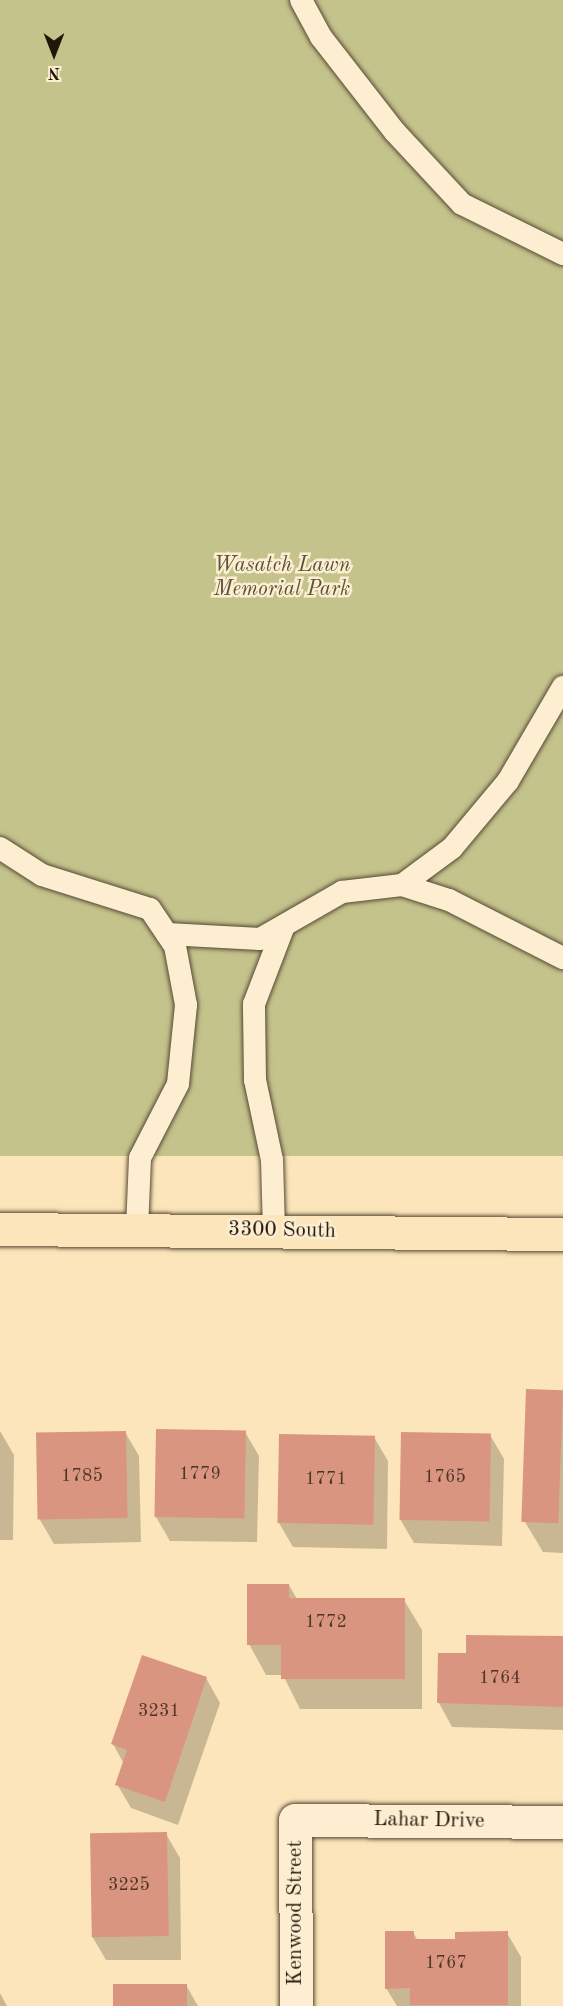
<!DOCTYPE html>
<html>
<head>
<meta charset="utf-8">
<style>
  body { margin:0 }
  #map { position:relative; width:563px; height:2006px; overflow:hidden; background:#fce5ba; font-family:"Old Standard TT",serif }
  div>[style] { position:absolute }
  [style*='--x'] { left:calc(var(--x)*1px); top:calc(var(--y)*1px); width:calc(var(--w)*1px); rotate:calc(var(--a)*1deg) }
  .green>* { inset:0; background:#c4c38c; transform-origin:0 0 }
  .shadow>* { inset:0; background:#0003 }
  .building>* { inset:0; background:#da9581; transform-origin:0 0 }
  .roads { filter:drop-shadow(0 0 2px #574a35) drop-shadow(0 0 2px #574a35) }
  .service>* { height:22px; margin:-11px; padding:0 11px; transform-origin:11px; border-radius:11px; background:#fdeed2 }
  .minor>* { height:33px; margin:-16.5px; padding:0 16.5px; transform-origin:16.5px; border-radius:16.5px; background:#fdeed2 }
  .primary>* { height:33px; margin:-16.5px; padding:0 16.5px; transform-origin:16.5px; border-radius:16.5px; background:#fce5ba }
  span { translate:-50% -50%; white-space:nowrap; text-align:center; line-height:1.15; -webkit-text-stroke:5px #fdeed2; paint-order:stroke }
  .number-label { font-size:18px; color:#4e3627 }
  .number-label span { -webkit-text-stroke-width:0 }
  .park-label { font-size:21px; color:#595337; font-style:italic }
  .street-label { font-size:21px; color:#201609 }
  .north { position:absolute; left:24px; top:24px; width:60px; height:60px; -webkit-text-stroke:4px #fdeed2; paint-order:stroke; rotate:180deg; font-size:16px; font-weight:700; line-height:24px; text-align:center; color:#201609 }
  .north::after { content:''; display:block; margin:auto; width:21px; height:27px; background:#201609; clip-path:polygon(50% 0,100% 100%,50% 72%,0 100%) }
</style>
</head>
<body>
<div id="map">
  <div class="green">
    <i style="left:0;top:0;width:563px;height:1156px"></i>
  </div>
  <div class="shadow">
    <i style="clip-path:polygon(563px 1391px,563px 1553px,543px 1552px,525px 1522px)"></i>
    <i style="clip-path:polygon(0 1431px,14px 1455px,13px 1540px,0 1540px)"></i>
    <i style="clip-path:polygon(125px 1432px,139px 1456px,141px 1542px,54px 1544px,40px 1520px,38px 1435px)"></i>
    <i style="clip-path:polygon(245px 1432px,259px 1456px,257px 1542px,170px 1541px,156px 1517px)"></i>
    <i style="clip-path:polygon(281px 1435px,374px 1437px,388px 1461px,387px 1549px,293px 1547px,279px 1523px)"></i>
    <i style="clip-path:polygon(490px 1435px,504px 1459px,502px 1546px,414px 1543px,400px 1519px)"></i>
    <i style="clip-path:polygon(289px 1585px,297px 1599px,404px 1600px,422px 1630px,422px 1709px,300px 1709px,283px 1675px,266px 1675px,249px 1644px)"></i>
    <i style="clip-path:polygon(563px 1638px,563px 1730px,452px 1727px,439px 1703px,440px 1655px,467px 1655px)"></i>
    <i style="clip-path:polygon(206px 1678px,220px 1703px,178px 1825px,131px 1808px,117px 1784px,124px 1764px,113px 1744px)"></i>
    <i style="clip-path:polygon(166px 1834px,180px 1858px,181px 1960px,106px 1960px,92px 1936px)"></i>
    <i style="clip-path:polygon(413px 1932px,418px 1941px,457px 1941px,507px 1933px,521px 1957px,521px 2006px,397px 2006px,386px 1988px)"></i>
    <i style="clip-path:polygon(186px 1985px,198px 2006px,114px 2006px)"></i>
    <i style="clip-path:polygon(0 1993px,7px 2006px,0 2006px)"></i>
  </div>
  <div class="building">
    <i style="left:526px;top:1389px;width:37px;height:133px;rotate:2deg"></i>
    <i style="left:156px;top:1429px;width:90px;height:88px;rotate:1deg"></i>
    <i style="left:126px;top:1431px;width:87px;height:90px;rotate:89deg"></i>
    <i style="left:401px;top:1432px;width:90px;height:88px;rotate:1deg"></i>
    <i style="left:279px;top:1434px;width:96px;height:89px;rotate:1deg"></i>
    <i style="clip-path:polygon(247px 1584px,289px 1584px,289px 1598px,405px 1598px,405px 1679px,281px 1679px,281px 1645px,247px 1645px)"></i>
    <i style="clip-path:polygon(466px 1635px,563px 1636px,563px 1707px,437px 1703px,438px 1653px,466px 1653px)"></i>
    <i style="clip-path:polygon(142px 1655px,207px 1677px,165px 1802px,115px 1785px,127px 1750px,111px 1744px)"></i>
    <i style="left:167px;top:1832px;width:104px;height:77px;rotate:89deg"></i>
    <i style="clip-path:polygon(385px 1931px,414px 1931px,414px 1939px,455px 1939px,455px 1932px,508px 1931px,508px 2005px,410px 2005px,410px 1988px,385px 1989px)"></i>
    <i style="left:187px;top:1984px;width:22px;height:74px;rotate:90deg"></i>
  </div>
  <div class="roads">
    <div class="service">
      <i style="--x:301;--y:0;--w:42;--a:61.6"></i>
      <i style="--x:321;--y:37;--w:120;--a:52.1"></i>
      <i style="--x:395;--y:132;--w:98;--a:47.1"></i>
      <i style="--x:462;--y:204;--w:113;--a:26.3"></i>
      <i style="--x:0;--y:848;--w:50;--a:32.7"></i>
      <i style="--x:42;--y:875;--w:113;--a:17.5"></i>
      <i style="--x:150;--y:909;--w:45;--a:56"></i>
      <i style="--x:175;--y:946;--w:60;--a:79.4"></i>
      <i style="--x:186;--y:1005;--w:79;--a:95.8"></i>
      <i style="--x:178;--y:1084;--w:83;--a:117.2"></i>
      <i style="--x:140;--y:1158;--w:72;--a:92.4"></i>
      <i style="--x:402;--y:885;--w:62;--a:-36.5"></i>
      <i style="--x:452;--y:848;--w:87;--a:-50.1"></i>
      <i style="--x:508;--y:781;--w:109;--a:-59.7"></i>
      <i style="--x:167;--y:934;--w:93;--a:3.1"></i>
      <i style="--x:260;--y:939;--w:95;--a:-29.8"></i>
      <i style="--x:342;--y:892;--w:60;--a:-6.7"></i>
      <i style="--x:402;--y:885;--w:49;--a:17.7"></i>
      <i style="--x:449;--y:900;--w:128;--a:27"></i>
      <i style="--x:274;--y:1231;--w:71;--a:-91.6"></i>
      <i style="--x:272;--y:1160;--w:82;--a:-102"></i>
      <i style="--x:255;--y:1080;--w:76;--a:-90.8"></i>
      <i style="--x:254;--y:1004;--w:84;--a:-69"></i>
    </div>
    <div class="minor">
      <i style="--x:296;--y:2006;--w:186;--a:-90.3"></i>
      <i style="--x:295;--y:1820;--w:268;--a:0.4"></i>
    </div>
    <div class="primary">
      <i style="--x:0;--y:1229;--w:563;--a:0.51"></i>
    </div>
  </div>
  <div class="number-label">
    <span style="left:200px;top:1474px">1779</span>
    <span style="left:82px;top:1476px">1785</span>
    <span style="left:445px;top:1477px">1765</span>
    <span style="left:326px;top:1479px">1771</span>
    <span style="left:326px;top:1622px">1772</span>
    <span style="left:500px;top:1678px">1764</span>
    <span style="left:159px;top:1711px">3231</span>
    <span style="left:129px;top:1885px">3225</span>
    <span style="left:446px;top:1963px">1767</span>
  </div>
  <div class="park-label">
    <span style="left:282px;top:578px">Wasatch Lawn<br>Memorial Park</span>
  </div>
  <div class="street-label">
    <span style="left:282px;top:1231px;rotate:1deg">3300 South</span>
    <span style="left:429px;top:1821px;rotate:1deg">Lahar Drive</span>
    <span style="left:296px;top:1913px;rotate:-90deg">Kenwood Street</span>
  </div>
  <div class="north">N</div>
</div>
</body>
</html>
